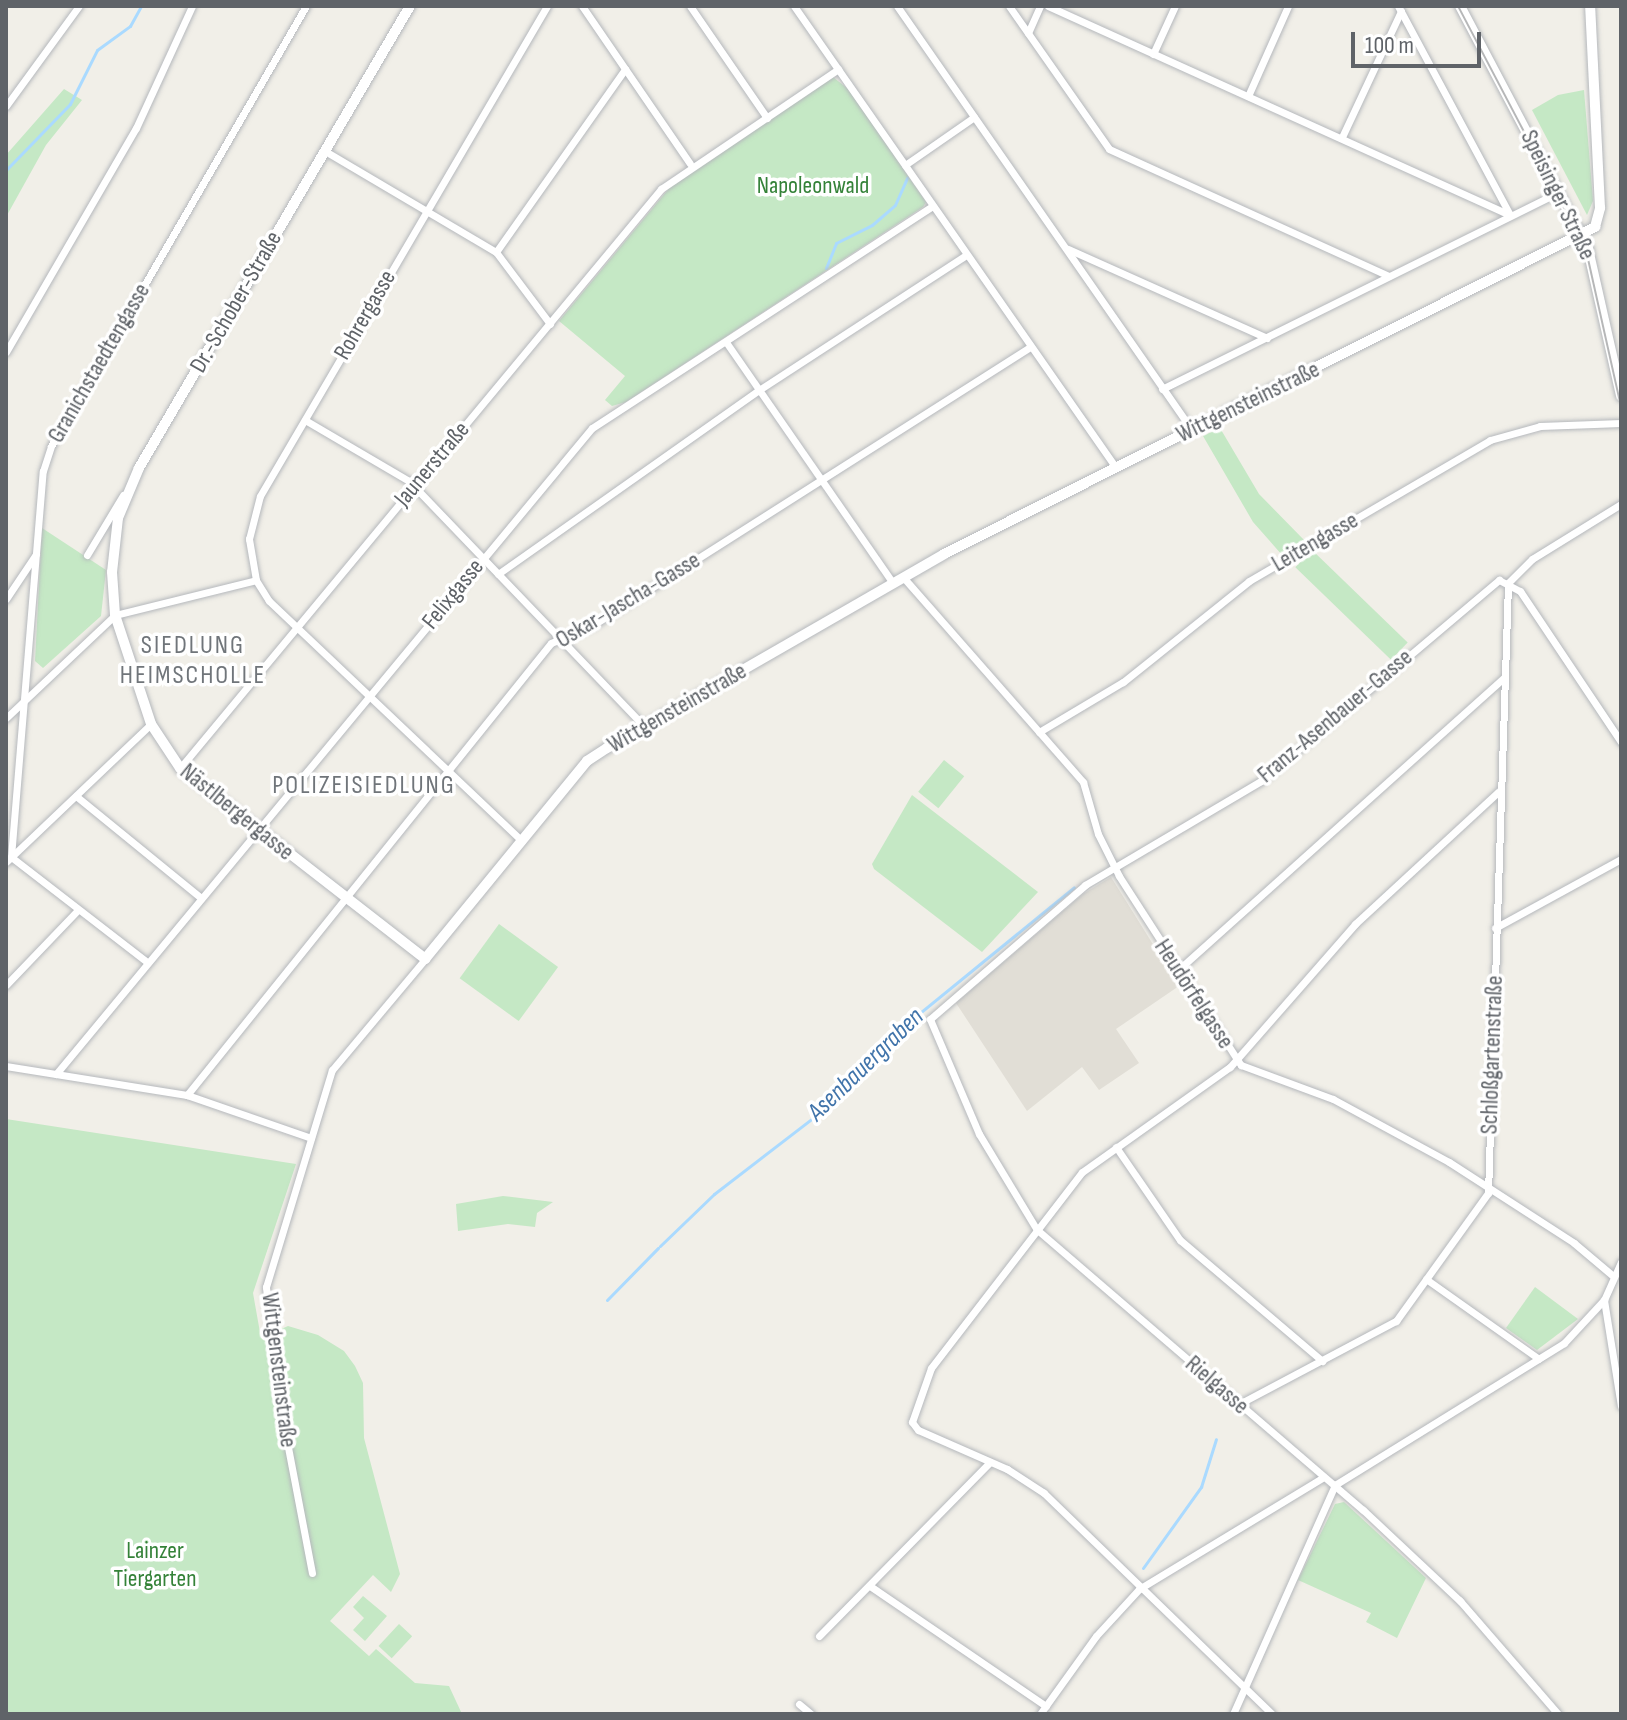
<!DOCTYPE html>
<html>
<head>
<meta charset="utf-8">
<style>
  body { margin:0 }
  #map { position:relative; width:1627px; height:1720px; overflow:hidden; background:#f1efe8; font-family:"Sofia Sans Condensed",sans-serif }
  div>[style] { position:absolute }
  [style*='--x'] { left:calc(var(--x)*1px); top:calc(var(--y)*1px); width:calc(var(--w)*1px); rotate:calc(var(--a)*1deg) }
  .education>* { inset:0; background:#e1ded6 }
  .green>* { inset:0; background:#c5e8c5; transform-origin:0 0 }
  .stream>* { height:3px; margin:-1.5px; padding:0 1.5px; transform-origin:1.5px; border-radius:1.5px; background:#aadaff }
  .roads { filter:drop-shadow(0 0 2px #b5b8bc) drop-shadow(0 0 2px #b5b8bc) }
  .street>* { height:7px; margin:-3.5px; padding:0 3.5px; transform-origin:3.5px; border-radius:3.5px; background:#fff }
  .secondary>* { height:10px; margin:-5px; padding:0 5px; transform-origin:5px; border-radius:5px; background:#fff }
  .tram>* { height:2px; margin:-1px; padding:0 1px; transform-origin:1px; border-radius:1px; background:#b6b7b8 }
  span { translate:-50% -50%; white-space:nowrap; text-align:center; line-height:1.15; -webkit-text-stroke:7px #fff; paint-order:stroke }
  .park-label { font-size:24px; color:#348238 }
  .street-label { font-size:24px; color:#5f6368 }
  .neighbourhood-label { font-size:26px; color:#70757a; letter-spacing:2px }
  .water-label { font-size:26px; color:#4174aa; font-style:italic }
  .frame { position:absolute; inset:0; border:8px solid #5f6368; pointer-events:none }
  .scale { position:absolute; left:1351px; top:32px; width:130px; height:36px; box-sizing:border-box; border:4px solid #5f6368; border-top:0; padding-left:10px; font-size:24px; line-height:28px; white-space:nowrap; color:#5f6368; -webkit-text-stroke:6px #fff; paint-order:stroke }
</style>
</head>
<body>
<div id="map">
  <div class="education">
    <i style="clip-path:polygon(1111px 877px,1179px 986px,1116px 1029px,1139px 1063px,1099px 1090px,1082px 1067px,1027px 1111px,956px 1003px,1083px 894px)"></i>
  </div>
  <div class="green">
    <i style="clip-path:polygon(833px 77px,848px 89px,926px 202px,923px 207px,626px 402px,612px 406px,605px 400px,625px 376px,559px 321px,671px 186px)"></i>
    <i style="clip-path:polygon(64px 89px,82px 100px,46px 145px,6px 217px,6px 155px)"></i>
    <i style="clip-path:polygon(1584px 90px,1593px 201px,1587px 215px,1532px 110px,1558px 95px)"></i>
    <i style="clip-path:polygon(1220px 428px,1259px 494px,1305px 541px,1282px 555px,1253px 522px,1203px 436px)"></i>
    <i style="clip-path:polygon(42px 528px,106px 570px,101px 616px,43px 668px,35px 661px)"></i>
    <i style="left:1312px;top:550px;width:133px;height:24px;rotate:44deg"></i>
    <i style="left:944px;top:760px;width:26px;height:41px;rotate:39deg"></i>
    <i style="clip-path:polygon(912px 795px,1038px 892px,982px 952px,874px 869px,872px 864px)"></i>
    <i style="left:499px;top:924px;width:73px;height:67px;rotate:36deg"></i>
    <i style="clip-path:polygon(6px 1119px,296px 1164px,253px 1293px,261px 1338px,288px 1326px,318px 1335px,344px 1351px,355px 1366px,363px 1383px,364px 1438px,400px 1574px,391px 1592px,373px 1575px,330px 1621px,369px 1656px,376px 1649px,415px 1683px,449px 1686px,462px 1714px,6px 1714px)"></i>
    <i style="clip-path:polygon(503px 1196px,553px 1202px,537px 1213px,535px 1227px,508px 1224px,458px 1231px,456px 1204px)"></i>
    <i style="clip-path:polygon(1535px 1287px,1578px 1319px,1537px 1350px,1506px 1328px)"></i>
    <i style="clip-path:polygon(1344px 1502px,1426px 1578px,1397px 1638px,1366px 1622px,1371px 1613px,1298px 1580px,1335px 1504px)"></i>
    <i style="clip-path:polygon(363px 1596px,387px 1616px,365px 1641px,353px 1630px,364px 1618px,353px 1607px)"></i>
    <i style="left:399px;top:1624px;width:18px;height:30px;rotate:43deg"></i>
  </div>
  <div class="stream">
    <i style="--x:6;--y:170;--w:92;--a:-45.9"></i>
    <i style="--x:70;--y:104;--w:60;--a:-63.4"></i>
    <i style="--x:97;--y:50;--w:41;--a:-36"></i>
    <i style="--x:130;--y:26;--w:23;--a:-61"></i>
    <i style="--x:826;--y:268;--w:27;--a:-68"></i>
    <i style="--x:836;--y:243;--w:40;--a:-26.6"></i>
    <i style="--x:872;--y:225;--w:30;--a:-41"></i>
    <i style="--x:895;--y:205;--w:30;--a:-66"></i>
    <i style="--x:660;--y:1246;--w:75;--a:-43.9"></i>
    <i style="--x:714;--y:1194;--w:131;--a:-37.6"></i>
    <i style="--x:818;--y:1114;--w:110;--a:-46.5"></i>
    <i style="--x:894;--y:1034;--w:232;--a:-39.2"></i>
    <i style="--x:607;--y:1300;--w:73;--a:-45.6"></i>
    <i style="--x:1143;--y:1568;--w:100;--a:-54.4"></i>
    <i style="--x:1201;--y:1487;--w:50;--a:-72.6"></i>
  </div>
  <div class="roads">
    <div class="street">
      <i style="--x:582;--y:6;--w:191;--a:55.6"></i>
      <i style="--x:690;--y:6;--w:136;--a:55.5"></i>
      <i style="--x:794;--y:6;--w:563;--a:55.12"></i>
      <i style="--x:897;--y:6;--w:517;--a:55.17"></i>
      <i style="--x:1009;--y:6;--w:174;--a:55"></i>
      <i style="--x:1109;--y:149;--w:307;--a:24.4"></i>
      <i style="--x:1048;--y:6;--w:507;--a:24.34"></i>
      <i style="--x:1398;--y:6;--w:235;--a:61.8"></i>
      <i style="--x:1028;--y:33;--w:30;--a:-66"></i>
      <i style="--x:1153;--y:54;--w:53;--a:-65.4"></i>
      <i style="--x:1248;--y:96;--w:98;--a:-66"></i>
      <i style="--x:6;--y:106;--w:124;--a:-53.9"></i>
      <i style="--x:1342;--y:137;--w:139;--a:-64.9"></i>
      <i style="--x:325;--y:151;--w:199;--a:30.6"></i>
      <i style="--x:496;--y:252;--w:90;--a:53.1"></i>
      <i style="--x:905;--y:165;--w:84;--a:-34.8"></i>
      <i style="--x:1068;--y:249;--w:218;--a:24.1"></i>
      <i style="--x:496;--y:252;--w:224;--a:-54.8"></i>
      <i style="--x:726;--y:342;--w:293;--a:55.3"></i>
      <i style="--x:6;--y:352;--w:259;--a:-59.9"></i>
      <i style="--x:136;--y:128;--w:134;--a:-65.3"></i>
      <i style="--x:1162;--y:389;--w:443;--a:-26.4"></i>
      <i style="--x:305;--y:420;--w:121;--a:30.4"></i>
      <i style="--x:409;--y:481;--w:341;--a:46.2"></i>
      <i style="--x:87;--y:555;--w:70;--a:-59"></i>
      <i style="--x:498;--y:574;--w:319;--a:-35.2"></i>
      <i style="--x:759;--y:390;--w:247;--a:-33.1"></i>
      <i style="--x:903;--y:577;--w:273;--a:48.7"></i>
      <i style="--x:1083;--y:782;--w:54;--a:73.9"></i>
      <i style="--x:1098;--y:834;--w:47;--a:63.4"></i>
      <i style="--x:1119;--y:876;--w:225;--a:57.2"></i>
      <i style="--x:1241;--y:1065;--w:98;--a:20.3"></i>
      <i style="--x:1333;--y:1099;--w:132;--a:28.5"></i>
      <i style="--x:1449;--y:1162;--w:149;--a:32.9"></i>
      <i style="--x:1574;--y:1243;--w:50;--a:40.1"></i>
      <i style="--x:6;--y:599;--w:54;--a:-56.3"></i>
      <i style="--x:6;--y:718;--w:150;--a:-43.4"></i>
      <i style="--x:115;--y:615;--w:145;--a:-13.9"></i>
      <i style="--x:1039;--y:732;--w:98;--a:-30.8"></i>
      <i style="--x:1123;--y:682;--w:161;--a:-38.7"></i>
      <i style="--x:1249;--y:581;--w:279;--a:-30.3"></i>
      <i style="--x:1490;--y:440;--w:52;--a:-15.6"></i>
      <i style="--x:1540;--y:426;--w:81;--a:-2.1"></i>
      <i style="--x:180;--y:768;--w:753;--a:-50.28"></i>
      <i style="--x:661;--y:189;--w:214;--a:-34.1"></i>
      <i style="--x:76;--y:796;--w:161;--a:39.2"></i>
      <i style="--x:522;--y:841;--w:349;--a:-136.5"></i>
      <i style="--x:269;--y:601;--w:25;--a:-122"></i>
      <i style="--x:256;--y:580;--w:42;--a:-99.7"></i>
      <i style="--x:249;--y:539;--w:44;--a:-75.7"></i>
      <i style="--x:260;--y:496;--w:568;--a:-59.64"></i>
      <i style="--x:6;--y:862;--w:200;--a:-43.6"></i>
      <i style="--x:1495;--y:928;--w:144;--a:-28.7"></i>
      <i style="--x:147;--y:962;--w:172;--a:-142.3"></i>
      <i style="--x:11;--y:857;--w:387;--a:-85.3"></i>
      <i style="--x:43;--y:471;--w:26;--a:-72"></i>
      <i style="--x:51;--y:446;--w:509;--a:-59.91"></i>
      <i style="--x:1178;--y:970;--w:437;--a:-41.9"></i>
      <i style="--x:6;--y:985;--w:104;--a:-46.2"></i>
      <i style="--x:6;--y:1066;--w:183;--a:9.1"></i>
      <i style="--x:187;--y:1095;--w:131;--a:19.1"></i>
      <i style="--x:56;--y:1074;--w:839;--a:-50.32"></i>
      <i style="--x:592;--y:428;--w:406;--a:-33.1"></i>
      <i style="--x:187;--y:1095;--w:580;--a:-51.16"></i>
      <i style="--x:551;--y:643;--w:46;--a:-23.2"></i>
      <i style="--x:593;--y:625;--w:518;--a:-32.46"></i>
      <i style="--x:1116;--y:1147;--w:113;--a:55.5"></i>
      <i style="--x:1180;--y:1240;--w:187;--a:40.4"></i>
      <i style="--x:1621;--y:1262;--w:42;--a:114.1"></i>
      <i style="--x:1604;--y:1300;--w:107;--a:80.9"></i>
      <i style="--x:1426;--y:1279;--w:138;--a:35.3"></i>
      <i style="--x:1239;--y:1404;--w:178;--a:-27.9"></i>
      <i style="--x:1396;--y:1321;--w:158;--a:-54.3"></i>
      <i style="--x:1488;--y:1193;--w:610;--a:-88.12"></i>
      <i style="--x:1508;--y:583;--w:34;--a:-45"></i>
      <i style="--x:1532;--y:559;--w:105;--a:-31.7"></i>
      <i style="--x:312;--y:1573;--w:160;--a:-100.8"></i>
      <i style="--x:282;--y:1416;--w:130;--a:-97.1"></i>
      <i style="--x:266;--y:1287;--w:227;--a:-73.1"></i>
      <i style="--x:332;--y:1070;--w:145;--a:-50"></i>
      <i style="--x:870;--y:1586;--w:213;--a:34.3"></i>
      <i style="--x:819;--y:1636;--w:244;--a:-45.5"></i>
      <i style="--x:799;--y:1704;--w:16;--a:40"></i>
      <i style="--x:1040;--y:1714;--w:96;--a:-54.3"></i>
      <i style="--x:1096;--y:1636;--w:64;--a:-47.5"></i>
      <i style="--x:1139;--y:1589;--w:216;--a:-31.2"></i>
      <i style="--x:1233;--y:1714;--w:251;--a:-66"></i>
      <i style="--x:1335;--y:1485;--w:269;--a:-31.8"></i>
      <i style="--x:1564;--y:1343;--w:59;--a:-47.1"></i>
      <i style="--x:1272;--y:1714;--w:318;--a:-135.9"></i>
      <i style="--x:1044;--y:1493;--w:44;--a:-147"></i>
      <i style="--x:1007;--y:1469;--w:97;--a:-156.3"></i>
      <i style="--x:918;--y:1430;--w:10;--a:-127"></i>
      <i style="--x:912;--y:1422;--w:57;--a:-70.6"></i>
      <i style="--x:931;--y:1368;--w:247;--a:-52.4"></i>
      <i style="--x:1082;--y:1172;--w:181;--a:-35.4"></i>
      <i style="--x:1230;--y:1067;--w:190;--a:-48.8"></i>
      <i style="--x:1355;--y:924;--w:195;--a:-42.7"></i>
      <i style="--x:1558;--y:1714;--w:150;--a:-130.9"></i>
      <i style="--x:1460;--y:1601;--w:133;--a:-136.8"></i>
      <i style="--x:1363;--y:1510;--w:430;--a:-139.3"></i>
      <i style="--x:1037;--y:1230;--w:112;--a:-121.1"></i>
      <i style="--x:979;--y:1134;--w:125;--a:-113.1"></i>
      <i style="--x:930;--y:1019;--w:205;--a:-40.8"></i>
      <i style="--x:1085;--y:885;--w:204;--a:-30.6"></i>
      <i style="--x:1261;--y:781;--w:312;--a:-40.2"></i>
      <i style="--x:1499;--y:580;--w:24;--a:28"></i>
      <i style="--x:1520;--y:591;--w:182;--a:56.2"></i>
    </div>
    <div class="secondary">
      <i style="--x:410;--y:6;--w:536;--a:120.4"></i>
      <i style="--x:139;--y:468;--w:54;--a:112.8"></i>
      <i style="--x:118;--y:518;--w:54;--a:96.3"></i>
      <i style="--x:112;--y:572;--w:43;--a:86"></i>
      <i style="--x:115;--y:615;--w:115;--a:71.7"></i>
      <i style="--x:151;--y:724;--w:53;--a:56.6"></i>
      <i style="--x:180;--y:768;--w:311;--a:37.9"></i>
      <i style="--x:425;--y:959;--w:256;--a:-50.7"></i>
      <i style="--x:587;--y:761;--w:24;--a:-33"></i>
      <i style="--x:607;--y:748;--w:389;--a:-29.9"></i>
      <i style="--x:944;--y:554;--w:729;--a:-26.67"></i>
      <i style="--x:1595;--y:227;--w:20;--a:-75"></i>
      <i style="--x:1600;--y:208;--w:202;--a:-92.8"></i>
      <i style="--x:1460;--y:6;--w:275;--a:62.2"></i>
      <i style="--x:1588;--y:249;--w:151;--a:77.3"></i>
    </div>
  </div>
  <div class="tram">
    <i style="--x:1458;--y:6;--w:276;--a:62.3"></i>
    <i style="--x:1586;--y:250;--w:160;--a:77.4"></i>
  </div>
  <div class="park-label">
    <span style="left:813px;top:186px">Napoleonwald</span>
    <span style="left:155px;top:1565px">Lainzer<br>Tiergarten</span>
  </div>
  <div class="street-label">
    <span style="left:1558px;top:195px;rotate:64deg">Speisinger Straße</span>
    <span style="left:236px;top:302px;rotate:-60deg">Dr.-Schober-Straße</span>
    <span style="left:365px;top:315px;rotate:-60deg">Rohrergasse</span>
    <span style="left:99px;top:363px;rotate:-60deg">Granichstaedtengasse</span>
    <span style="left:1248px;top:402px;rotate:-26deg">Wittgensteinstraße</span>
    <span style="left:432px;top:464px;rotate:-50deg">Jaunerstraße</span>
    <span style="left:1315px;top:542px;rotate:-30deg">Leitengasse</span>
    <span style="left:453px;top:594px;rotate:-51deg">Felixgasse</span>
    <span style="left:628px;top:600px;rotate:-31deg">Oskar-Jascha-Gasse</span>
    <span style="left:677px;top:708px;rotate:-30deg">Wittgensteinstraße</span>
    <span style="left:1335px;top:716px;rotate:-40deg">Franz-Asenbauer-Gasse</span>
    <span style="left:237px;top:812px;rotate:39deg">Nästlbergergasse</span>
    <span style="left:1194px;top:994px;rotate:57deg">Heudörfelgasse</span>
    <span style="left:1492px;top:1055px;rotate:-88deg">Schloßgartenstraße</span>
    <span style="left:279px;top:1370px;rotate:83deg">Wittgensteinstraße</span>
    <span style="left:1217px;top:1385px;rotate:41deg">Rielgasse</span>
  </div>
  <div class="neighbourhood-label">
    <span style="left:193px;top:661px">SIEDLUNG<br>HEIMSCHOLLE</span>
    <span style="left:364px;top:786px">POLIZEISIEDLUNG</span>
  </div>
  <div class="water-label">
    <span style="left:866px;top:1065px;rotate:-44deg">Asenbauergraben</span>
  </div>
  <div class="frame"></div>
  <div class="scale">100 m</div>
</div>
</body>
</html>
